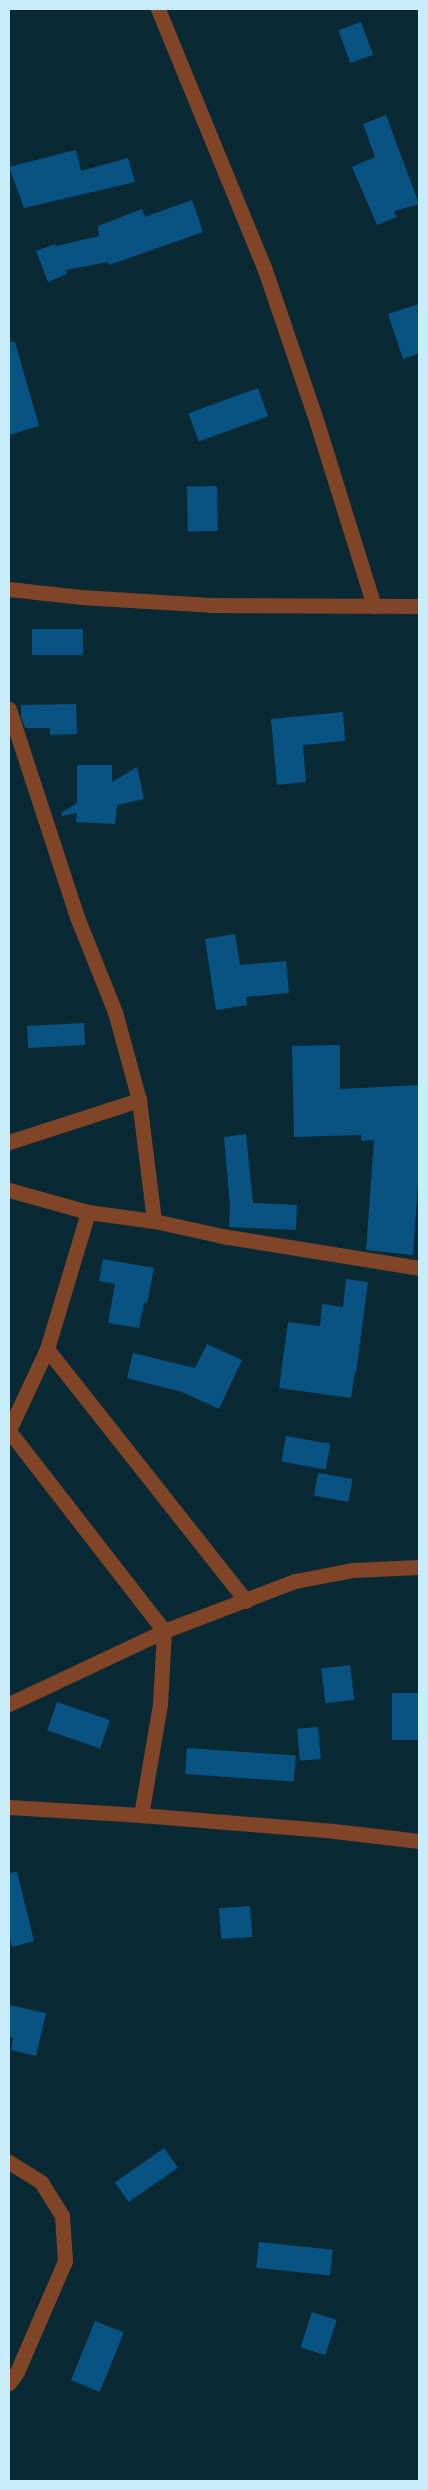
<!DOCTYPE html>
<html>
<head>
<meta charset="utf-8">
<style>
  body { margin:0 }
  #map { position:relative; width:428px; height:2490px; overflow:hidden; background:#092934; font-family:Georgia,serif }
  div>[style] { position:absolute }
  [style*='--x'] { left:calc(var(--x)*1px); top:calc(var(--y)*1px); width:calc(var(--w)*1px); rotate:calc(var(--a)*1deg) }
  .building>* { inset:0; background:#095383; transform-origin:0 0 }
  .minor>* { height:15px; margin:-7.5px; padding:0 7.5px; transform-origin:7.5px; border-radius:7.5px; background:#804427 }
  span { translate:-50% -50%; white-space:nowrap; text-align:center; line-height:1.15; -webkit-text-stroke:4px #092934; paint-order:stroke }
  .frame { position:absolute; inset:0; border:10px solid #c9ecfa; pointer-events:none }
</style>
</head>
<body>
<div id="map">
  <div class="building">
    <i style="left:361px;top:22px;width:35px;height:24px;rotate:70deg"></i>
    <i style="clip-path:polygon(386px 115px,419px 204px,394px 211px,397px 217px,377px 225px,352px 167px,375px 157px,363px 124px)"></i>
    <i style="clip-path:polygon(76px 150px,81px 171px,128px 158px,135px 182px,24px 208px,9px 167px)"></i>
    <i style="clip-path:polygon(192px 200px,203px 232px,109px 265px,108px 262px,66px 270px,67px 274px,48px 282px,36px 251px,55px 244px,56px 246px,99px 236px,98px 226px,142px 209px,145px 217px)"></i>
    <i style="clip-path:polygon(419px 304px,419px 353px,403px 359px,388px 314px)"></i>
    <i style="clip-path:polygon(9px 342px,15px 342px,39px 426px,9px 435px)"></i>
    <i style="left:258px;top:388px;width:30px;height:74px;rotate:70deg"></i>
    <i style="left:217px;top:486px;width:45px;height:30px;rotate:89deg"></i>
    <i style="left:32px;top:629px;width:51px;height:26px"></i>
    <i style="clip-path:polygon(76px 704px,77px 734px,50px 735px,50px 728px,25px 728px,21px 717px,21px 705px)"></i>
    <i style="clip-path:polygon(343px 712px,345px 741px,303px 745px,306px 782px,277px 785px,271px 719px)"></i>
    <i style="clip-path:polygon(77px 765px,112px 765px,112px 782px,137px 767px,144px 799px,117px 805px,115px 824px,76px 822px,77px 813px,62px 816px,61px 813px,77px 803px)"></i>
    <i style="clip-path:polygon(235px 934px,240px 965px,286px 961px,289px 993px,246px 997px,247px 1005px,216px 1010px,205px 939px)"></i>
    <i style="left:84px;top:1023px;width:22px;height:57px;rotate:87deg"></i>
    <i style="clip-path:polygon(340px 1045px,340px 1089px,419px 1085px,419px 1170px,413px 1255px,366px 1250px,374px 1140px,361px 1141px,361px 1135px,294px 1137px,292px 1046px)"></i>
    <i style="clip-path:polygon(246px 1134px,253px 1203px,297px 1205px,296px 1230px,229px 1227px,230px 1206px,224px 1137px)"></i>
    <i style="clip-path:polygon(103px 1259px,154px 1268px,147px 1303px,144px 1303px,139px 1328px,108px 1323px,115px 1284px,99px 1281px)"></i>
    <i style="clip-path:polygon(346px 1279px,368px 1282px,356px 1373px,355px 1372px,351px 1398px,279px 1388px,288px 1322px,320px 1326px,322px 1304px,343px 1307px)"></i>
    <i style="clip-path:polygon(207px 1344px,242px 1360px,219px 1409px,182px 1392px,127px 1378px,133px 1353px,195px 1368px)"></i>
    <i style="left:286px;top:1436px;width:45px;height:26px;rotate:10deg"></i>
    <i style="left:318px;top:1473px;width:35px;height:23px;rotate:10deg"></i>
    <i style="left:350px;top:1665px;width:35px;height:29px;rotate:83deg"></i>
    <i style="left:392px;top:1693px;width:27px;height:47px"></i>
    <i style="left:57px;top:1702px;width:56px;height:30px;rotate:19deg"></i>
    <i style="left:318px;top:1727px;width:32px;height:21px;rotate:85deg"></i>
    <i style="left:187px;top:1748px;width:109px;height:26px;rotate:4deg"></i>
    <i style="clip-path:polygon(17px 1872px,34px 1941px,12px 1947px,9px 1935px,9px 1873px)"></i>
    <i style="left:250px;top:1906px;width:31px;height:31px;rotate:86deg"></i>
    <i style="clip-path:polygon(9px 2005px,46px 2013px,36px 2056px,11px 2050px,13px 2038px,9px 2037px)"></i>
    <i style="left:164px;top:2148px;width:24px;height:60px;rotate:55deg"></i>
    <i style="left:259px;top:2242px;width:74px;height:26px;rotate:6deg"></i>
    <i style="left:312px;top:2312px;width:26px;height:37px;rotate:18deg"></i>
    <i style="left:95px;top:2321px;width:31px;height:64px;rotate:22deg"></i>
  </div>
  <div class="minor">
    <i style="--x:158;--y:9;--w:282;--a:67.7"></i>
    <i style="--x:265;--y:270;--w:162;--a:71.2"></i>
    <i style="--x:317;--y:423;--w:192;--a:72.7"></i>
    <i style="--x:9;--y:589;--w:72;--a:6.3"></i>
    <i style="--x:81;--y:597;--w:129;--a:3.5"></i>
    <i style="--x:210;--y:605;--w:209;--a:0.3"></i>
    <i style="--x:9;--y:709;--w:219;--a:71.9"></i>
    <i style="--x:77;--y:917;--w:102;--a:68.2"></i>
    <i style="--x:115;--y:1012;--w:91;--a:74.7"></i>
    <i style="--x:139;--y:1100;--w:122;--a:82.9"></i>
    <i style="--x:9;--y:1142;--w:137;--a:-17.9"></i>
    <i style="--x:9;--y:1190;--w:82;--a:15.6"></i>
    <i style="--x:88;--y:1212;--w:67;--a:7.8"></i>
    <i style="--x:154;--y:1221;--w:70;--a:12.4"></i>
    <i style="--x:222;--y:1236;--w:200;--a:9.2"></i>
    <i style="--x:47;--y:1349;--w:321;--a:51.7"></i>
    <i style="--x:9;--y:1430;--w:89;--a:-64.9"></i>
    <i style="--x:47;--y:1349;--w:143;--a:-73.3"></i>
    <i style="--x:9;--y:1431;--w:253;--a:52.2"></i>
    <i style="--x:164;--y:1631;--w:73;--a:93.1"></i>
    <i style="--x:160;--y:1704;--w:113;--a:99.7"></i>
    <i style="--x:9;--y:1704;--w:171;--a:-25.2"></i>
    <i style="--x:164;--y:1631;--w:140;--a:-20.9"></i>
    <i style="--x:295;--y:1581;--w:58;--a:-10.9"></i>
    <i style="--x:352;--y:1570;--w:67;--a:-2.6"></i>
    <i style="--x:9;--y:1807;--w:132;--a:3.5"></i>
    <i style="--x:141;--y:1815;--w:194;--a:4.7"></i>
    <i style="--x:334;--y:1831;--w:86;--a:6.7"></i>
    <i style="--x:9;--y:2162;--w:38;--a:32"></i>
    <i style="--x:41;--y:2182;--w:40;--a:58"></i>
    <i style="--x:62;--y:2216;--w:45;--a:86.2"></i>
    <i style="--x:65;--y:2261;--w:121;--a:113.4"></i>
    <i style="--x:17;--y:2372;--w:14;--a:126"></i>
  </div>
  <div class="frame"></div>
</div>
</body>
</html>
